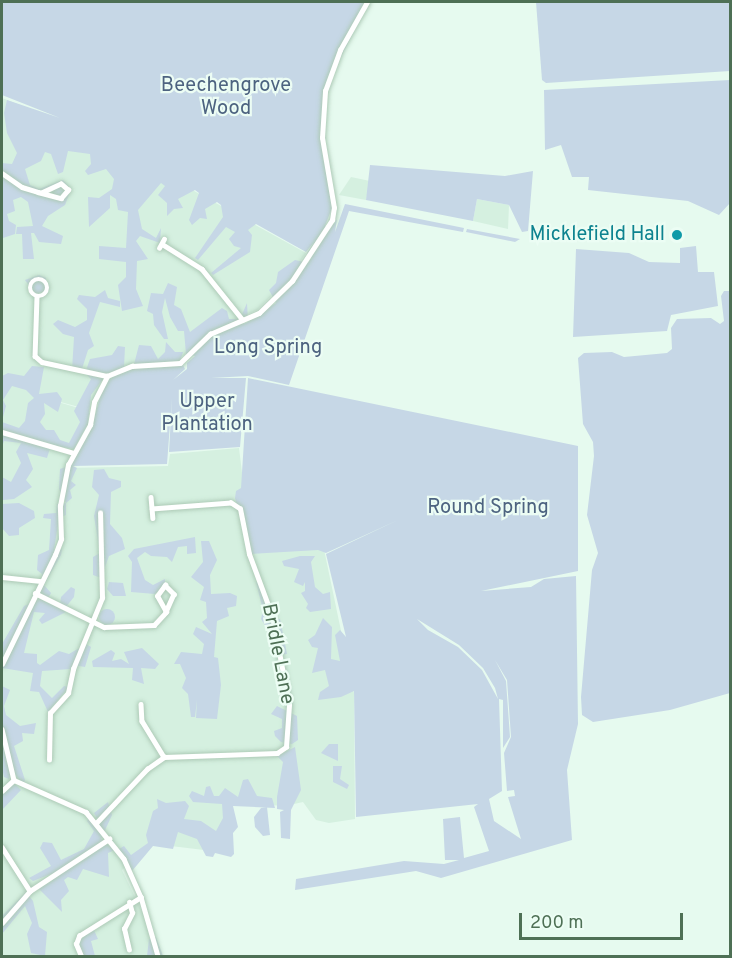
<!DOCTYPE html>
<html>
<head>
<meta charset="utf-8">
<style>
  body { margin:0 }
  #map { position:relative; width:732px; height:958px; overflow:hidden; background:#e6faef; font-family:Overpass,sans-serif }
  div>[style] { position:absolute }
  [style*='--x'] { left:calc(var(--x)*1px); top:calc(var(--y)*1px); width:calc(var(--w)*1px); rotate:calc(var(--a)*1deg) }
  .residential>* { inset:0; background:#d5f0e0 }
  .green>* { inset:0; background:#c6d7e6 }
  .round { border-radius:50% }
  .roads { filter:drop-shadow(0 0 2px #adcab6) drop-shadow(0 0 2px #adcab6) }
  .street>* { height:4.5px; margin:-2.25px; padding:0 2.25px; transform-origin:2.25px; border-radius:2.25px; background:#fff }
  .street>.ring { margin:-2.25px; padding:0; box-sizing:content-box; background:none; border:4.5px solid #fff; border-radius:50% }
  .dots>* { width:16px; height:16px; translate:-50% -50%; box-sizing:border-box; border:3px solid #ecfdf4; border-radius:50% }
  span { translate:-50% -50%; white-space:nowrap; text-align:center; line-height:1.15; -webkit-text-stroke:4.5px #ecfdf4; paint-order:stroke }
  .park-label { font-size:20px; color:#4d6380 }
  .culture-label { font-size:20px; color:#0d838f }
  .right { translate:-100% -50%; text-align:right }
  .street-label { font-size:20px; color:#4e7055 }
  .frame { position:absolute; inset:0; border:3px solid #4e7055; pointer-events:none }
  .scale { position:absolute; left:519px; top:913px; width:164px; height:27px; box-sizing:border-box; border:3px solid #4e7055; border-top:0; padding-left:8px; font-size:18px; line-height:21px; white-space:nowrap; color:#4e7055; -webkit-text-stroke:4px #ecfdf4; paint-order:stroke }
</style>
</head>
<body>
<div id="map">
  <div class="residential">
    <i style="clip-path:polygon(2px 98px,66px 123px,136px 159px,128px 315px,138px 160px,306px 253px,288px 279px,257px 310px,224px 324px,175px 362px,115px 368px,102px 379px,90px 410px,27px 393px,89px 411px,66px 468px,168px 466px,170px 454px,239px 448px,245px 497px,241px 509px,250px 555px,321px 535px,354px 693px,355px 819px,329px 823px,316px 820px,303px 802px,285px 806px,224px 802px,229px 853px,154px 844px,122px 870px,145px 918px,155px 956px,2px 956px)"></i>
    <i style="clip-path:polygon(351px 177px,370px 181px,366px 200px,339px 195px)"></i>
    <i style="clip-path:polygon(477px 199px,509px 205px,508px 229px,473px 221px)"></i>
  </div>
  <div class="green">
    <i style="clip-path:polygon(2px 2px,369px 2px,323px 92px,326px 163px,332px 208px,325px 226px,330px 229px,337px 219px,335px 232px,345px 204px,464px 228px,463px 232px,349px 211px,289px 385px,248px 376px,211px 378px,246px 378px,240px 447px,169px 452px,172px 398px,167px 464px,73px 466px,77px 468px,71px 481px,76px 485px,70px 490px,72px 498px,66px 503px,66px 515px,59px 518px,54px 550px,62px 549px,61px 555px,44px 585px,51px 593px,48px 598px,40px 594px,42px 574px,37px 570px,38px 555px,49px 550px,51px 519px,43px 518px,44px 514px,56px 513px,57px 504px,66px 503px,59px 489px,60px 469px,71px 465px,92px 425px,104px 384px,118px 372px,133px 368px,139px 345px,151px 346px,158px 359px,165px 352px,166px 342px,175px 352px,183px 352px,179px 364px,155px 368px,183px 365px,185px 369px,173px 380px,187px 369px,187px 363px,195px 356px,186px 354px,184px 331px,178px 331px,170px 317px,165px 298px,162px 312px,168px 339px,164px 339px,154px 325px,153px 314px,147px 311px,151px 293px,163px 294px,168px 283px,177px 287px,174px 305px,181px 309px,190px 332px,222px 308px,227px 311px,229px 319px,240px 319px,247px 303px,248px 321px,233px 326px,246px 323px,276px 303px,269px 290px,276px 283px,278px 272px,295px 260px,308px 263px,311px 258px,307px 253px,315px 241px,306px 252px,256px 224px,248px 230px,252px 235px,250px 252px,213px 275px,211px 273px,241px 248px,234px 246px,229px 239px,235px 232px,226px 227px,198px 260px,195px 258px,223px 217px,221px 205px,217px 202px,205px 209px,207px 219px,200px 218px,192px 225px,189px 220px,199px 193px,195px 190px,178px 199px,183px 208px,174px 209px,167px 216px,167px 203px,158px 195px,165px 186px,161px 183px,138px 210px,142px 229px,156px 238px,161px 228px,160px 243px,140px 236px,136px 241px,148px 259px,137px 261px,136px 289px,143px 306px,122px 311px,118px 285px,126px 277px,126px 262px,99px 259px,99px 246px,126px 248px,128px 212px,118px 210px,116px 199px,110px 195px,110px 208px,89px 227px,88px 197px,99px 198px,112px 189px,114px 179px,106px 169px,88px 175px,85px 171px,91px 164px,90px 154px,68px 151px,63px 172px,58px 174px,51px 154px,45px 152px,41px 161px,25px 169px,30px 185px,39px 189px,63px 180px,71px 189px,65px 205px,48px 216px,42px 226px,63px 236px,61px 244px,39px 242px,34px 233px,31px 233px,34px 259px,23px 259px,22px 234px,16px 234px,17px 227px,33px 226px,28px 202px,21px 197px,13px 200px,15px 211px,7px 214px,9px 221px,16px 225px,15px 234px,3px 238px,2px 251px,2px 163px,12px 164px,17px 153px,7px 133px,4px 113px,7px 100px,60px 118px,2px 95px)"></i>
    <i style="clip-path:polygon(536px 2px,730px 2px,730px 71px,546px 83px,542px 80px)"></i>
    <i style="clip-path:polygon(730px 80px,730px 203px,719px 215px,688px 201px,588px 190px,589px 177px,572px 177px,561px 145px,545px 150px,544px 90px)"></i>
    <i style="clip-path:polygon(370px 165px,505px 176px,533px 171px,528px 231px,522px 232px,509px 205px,477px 199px,473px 221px,366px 200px)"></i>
    <i style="clip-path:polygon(467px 229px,520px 239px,515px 242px,466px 232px)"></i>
    <i style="clip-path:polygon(696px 246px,698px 272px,714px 272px,718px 306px,671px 315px,667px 331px,573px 337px,576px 249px,629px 253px,649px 262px,680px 263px,680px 248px)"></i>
    <i style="clip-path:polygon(39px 275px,46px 278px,46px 291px,35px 294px,25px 280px)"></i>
    <i style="clip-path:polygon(105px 290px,108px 298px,120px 301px,120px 307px,100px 302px,89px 333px,94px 346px,88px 350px,81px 372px,72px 370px,74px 337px,63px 334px,53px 324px,58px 320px,75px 327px,87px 320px,87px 309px,77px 299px,79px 295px,95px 297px)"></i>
    <i style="clip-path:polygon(724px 291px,730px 291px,730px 693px,670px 710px,593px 722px,582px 715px,581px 697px,592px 570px,598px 553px,587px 515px,594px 456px,593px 442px,583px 424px,578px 358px,584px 353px,612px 352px,624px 357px,667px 353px,672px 349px,671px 328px,677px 319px,711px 318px,720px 324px,724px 321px,721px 296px)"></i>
    <i style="clip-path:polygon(118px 346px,125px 347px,124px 367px,103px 379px,91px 395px,88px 424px,74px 449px,51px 445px,47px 458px,27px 453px,33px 469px,26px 480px,32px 487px,14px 499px,3px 500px,2px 477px,11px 482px,21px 463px,16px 452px,21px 443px,4px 441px,2px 447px,2px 422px,19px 428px,25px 421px,28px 403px,34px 398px,26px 390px,12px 386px,3px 400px,6px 406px,2px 421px,2px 376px,8px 373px,24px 376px,32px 366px,44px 367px,39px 394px,57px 392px,62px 399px,58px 412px,44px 403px,45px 414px,40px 422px,46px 430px,54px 430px,60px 440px,69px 443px,80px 422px,74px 411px,91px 379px,85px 373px,90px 359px,112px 355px)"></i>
    <i style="clip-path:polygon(evenodd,248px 378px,578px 446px,578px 571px,481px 591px,531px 587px,544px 579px,576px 576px,578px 724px,567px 770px,572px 840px,441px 878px,416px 871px,295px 890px,296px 879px,404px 861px,444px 864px,459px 860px,445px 860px,443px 819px,460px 817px,464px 858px,489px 851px,474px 807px,478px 804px,356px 817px,354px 691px,341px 697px,318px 700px,320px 692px,329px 686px,325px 670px,312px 673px,318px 648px,312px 647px,308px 640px,315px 635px,323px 618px,332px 627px,331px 659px,340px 661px,335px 635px,340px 630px,346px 637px,326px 554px,398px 520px,326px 553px,318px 550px,251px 554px,242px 530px,243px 515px,239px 513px,235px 498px,236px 491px,241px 488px,248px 378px,417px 619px,459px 645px,483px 668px,495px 688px,498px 699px,482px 670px,458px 647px,428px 630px,417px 619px,248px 378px,495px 660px,507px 680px,511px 737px,504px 753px,507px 791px,514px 790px,515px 796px,508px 797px,521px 839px,494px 821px,489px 799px,502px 791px,499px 699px,503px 700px,503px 748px,510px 737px,506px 681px,495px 660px)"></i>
    <i style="clip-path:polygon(104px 469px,109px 478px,121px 481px,121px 487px,111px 492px,110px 524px,122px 538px,125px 549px,109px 556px,101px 578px,93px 575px,93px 557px,100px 553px,94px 516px,99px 495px,92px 487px,94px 470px)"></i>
    <i style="clip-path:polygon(19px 503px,34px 511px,35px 518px,19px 528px,19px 535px,9px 536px,2px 528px,2px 504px)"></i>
    <i style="clip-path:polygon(195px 537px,196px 553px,187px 554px,187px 546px,178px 547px,172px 562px,167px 557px,151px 556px,145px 552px,137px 558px,145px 580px,153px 585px,165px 579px,165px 584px,155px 594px,131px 592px,132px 562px,128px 556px,134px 549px)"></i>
    <i style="clip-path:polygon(201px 541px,209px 541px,217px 560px,210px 575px,211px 594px,230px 593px,237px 596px,236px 606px,227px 608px,229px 616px,217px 621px,214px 657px,218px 658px,221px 685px,217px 719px,196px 718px,197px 700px,195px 717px,191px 717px,188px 694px,182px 688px,186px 678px,180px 664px,174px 664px,181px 652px,202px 654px,204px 644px,193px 634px,196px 627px,212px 634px,202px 622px,207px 618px,206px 602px,200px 600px,204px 587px,191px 577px,203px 562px)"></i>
    <i style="clip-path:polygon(300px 556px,315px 556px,311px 562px,315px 587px,323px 594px,330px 592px,331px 609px,310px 612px,306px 608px,308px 604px,301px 593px,305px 591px,305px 582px,303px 586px,294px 582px,299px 569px,284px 566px,282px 561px)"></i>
    <i style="clip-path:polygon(109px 582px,123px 583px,126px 596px,113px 596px,107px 589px)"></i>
    <i style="clip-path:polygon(256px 582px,263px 587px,271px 619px,280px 619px,287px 654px,276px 656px,271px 650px,273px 638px,261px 619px,263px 610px)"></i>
    <i style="clip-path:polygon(71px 587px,75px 589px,74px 597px,65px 608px,60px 605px,61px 597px)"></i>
    <i style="clip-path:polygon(40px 599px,66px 612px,42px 624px,39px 620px,45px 613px,34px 612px,24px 653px,37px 654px,37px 663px,40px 665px,59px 651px,69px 654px,86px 644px,91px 647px,85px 667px,73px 665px,71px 669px,42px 671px,40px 686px,52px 698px,64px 686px,69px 687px,48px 712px,39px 692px,30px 691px,33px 673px,2px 668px,2px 644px,24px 606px)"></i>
    <i class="round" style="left:99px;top:609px;width:16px;height:16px"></i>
    <i style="clip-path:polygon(142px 648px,159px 664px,155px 669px,141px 668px,144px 684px,132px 680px,133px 668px,93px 667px,92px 661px,111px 650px,115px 653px,112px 661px,121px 659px,129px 664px,124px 652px)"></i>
    <i style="clip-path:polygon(2px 686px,10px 690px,4px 706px,6px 715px,20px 726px,36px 723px,34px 734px,22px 733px,23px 741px,14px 746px,25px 780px,23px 785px,12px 770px,9px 779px,4px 777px,2px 768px,2px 744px,8px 757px,2px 726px)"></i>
    <i style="clip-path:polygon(277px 706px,297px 716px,298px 740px,292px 744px,281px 742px,275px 736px,274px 731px,282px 728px,282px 719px,271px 714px)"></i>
    <i style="clip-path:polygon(329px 744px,338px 744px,338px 761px,321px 753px)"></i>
    <i style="clip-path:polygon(295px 747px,301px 790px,291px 810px,290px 839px,281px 838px,280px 812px,284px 810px,277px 809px,277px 797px,283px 762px,277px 756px)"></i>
    <i style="clip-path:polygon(333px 766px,342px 766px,340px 779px,349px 785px,347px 789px,333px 782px)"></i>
    <i style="clip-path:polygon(248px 779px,257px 796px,272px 798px,275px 808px,233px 806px,238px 827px,233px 833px,234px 854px,231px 857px,215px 853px,213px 857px,206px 856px,197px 839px,178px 832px,173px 849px,153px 846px,132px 871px,126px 869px,116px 851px,124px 846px,131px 855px,148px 843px,146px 835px,153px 811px,158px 808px,157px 799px,166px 803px,185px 801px,189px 806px,184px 819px,201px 821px,216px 831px,223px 818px,222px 804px,193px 802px,189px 796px,192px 791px,204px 796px,206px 787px,210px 786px,214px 796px,219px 796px,225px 788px,238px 797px,243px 780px)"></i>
    <i style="clip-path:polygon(14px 783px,21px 790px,2px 810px,2px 794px)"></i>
    <i style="clip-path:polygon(108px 802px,112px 815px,101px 839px,115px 850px,108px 853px,109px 877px,83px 869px,77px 880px,68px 877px,64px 880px,69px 891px,61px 900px,62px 912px,38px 888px,52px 881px,51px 874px,33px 881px,29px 878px,51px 866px,40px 848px,43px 842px,52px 843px,61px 860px,84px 849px,94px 831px,87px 821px,89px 818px,99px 822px,94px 813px)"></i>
    <i style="clip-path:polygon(267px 807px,270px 835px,263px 836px,255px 827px,254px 817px,261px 808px)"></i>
    <i style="clip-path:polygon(26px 892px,33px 901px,39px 927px,47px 932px,45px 956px,31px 953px,27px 934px,32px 923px,25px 906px,2px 934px,2px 916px)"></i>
    <i style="clip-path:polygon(93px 928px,98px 939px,91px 941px,95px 956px,83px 956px,78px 942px)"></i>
    <i style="clip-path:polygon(156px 937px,163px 956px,147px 956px,149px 939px)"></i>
  </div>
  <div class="roads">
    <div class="street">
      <i style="--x:2;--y:173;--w:24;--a:35"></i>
      <i style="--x:22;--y:187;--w:17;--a:17"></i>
      <i style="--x:38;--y:192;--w:24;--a:15"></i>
      <i style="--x:61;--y:198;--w:11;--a:-49"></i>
      <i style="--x:68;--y:190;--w:9;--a:-139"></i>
      <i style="--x:61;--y:184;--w:21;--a:155"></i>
      <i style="--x:162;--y:244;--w:47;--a:32"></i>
      <i style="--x:202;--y:269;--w:65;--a:51.2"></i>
      <i style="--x:159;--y:248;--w:10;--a:-61"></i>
      <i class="ring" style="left:30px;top:279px;width:13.5px;height:13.5px"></i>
      <i style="--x:37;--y:297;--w:59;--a:91.9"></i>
      <i style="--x:35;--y:356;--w:9;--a:41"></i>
      <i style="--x:42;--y:362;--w:66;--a:12.2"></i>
      <i style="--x:2;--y:432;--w:75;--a:16.3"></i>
      <i style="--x:151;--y:497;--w:21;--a:85"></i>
      <i style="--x:2;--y:577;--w:39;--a:6"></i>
      <i style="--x:35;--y:593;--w:77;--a:26.2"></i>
      <i style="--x:104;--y:627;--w:50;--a:-2.3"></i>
      <i style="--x:154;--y:625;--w:18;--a:-47"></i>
      <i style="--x:166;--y:612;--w:18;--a:-119"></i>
      <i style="--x:157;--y:596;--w:14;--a:-54"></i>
      <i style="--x:165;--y:585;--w:13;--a:45"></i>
      <i style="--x:174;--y:594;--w:20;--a:114"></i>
      <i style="--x:2;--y:664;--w:121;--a:-64.1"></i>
      <i style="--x:55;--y:555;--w:17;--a:-69"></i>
      <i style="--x:61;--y:539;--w:33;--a:-92"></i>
      <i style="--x:60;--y:506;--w:42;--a:-79"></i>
      <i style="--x:68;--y:465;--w:46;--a:-61.2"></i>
      <i style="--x:90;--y:425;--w:23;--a:-80"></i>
      <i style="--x:94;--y:402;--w:29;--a:-63"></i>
      <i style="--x:107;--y:376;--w:27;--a:-22"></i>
      <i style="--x:132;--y:366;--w:48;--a:-3.6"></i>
      <i style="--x:180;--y:363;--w:42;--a:-44"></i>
      <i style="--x:210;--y:334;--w:53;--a:-23.2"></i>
      <i style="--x:259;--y:313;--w:46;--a:-44.1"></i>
      <i style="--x:292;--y:281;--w:73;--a:-56.7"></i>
      <i style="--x:332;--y:220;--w:12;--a:-81"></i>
      <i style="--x:334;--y:208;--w:71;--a:-99.7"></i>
      <i style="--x:322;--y:138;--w:47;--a:-86.3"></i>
      <i style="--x:325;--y:91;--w:44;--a:-69.9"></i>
      <i style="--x:340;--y:50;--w:55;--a:-60.6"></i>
      <i style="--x:141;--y:704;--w:17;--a:87"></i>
      <i style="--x:142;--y:721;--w:42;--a:58.6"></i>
      <i style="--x:2;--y:729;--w:52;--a:76.8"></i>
      <i style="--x:14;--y:780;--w:79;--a:24"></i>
      <i style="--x:86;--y:812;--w:60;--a:51"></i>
      <i style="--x:124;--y:859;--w:42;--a:65.9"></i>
      <i style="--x:141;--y:897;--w:61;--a:73.9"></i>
      <i style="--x:49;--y:760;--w:47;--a:-88.8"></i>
      <i style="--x:50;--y:713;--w:27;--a:-48"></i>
      <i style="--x:68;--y:693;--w:25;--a:-78"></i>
      <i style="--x:73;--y:669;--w:77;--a:-67.8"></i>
      <i style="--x:102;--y:598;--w:85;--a:-91.3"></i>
      <i style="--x:2;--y:791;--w:16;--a:-43"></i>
      <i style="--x:97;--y:822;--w:73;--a:-46.7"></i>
      <i style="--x:147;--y:769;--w:21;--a:-35"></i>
      <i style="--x:164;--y:757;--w:113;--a:-2"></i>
      <i style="--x:277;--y:753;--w:11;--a:-34"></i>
      <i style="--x:286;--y:747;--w:42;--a:-85.9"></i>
      <i style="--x:289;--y:705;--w:91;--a:-100.8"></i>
      <i style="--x:272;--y:616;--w:66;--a:-110.4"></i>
      <i style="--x:249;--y:554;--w:46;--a:-101.3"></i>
      <i style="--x:240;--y:509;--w:11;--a:-146"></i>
      <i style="--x:231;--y:503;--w:79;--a:175.7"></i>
      <i style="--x:2;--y:847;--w:52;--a:57.5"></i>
      <i style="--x:2;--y:923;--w:43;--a:-48.8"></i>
      <i style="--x:30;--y:891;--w:95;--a:-33.4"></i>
      <i style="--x:129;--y:950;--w:22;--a:-103"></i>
      <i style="--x:124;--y:929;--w:18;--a:-63"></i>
      <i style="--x:132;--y:913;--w:11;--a:-105"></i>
      <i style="--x:81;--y:956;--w:13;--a:-113"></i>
      <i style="--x:76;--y:944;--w:9;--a:-69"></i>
      <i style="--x:79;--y:936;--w:73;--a:-32.2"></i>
    </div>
  </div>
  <div class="dots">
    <i style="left:677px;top:235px;background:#0f9aa8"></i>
  </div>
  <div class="park-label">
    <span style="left:226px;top:98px">Beechengrove<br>Wood</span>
    <span style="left:268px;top:348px">Long Spring</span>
    <span style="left:207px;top:414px">Upper<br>Plantation</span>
    <span style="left:488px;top:508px">Round Spring</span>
  </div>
  <div class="culture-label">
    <span class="right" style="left:665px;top:235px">Micklefield Hall</span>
  </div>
  <div class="street-label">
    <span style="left:277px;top:654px;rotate:79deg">Bridle Lane</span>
  </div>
  <div class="frame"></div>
  <div class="scale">200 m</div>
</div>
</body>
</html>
